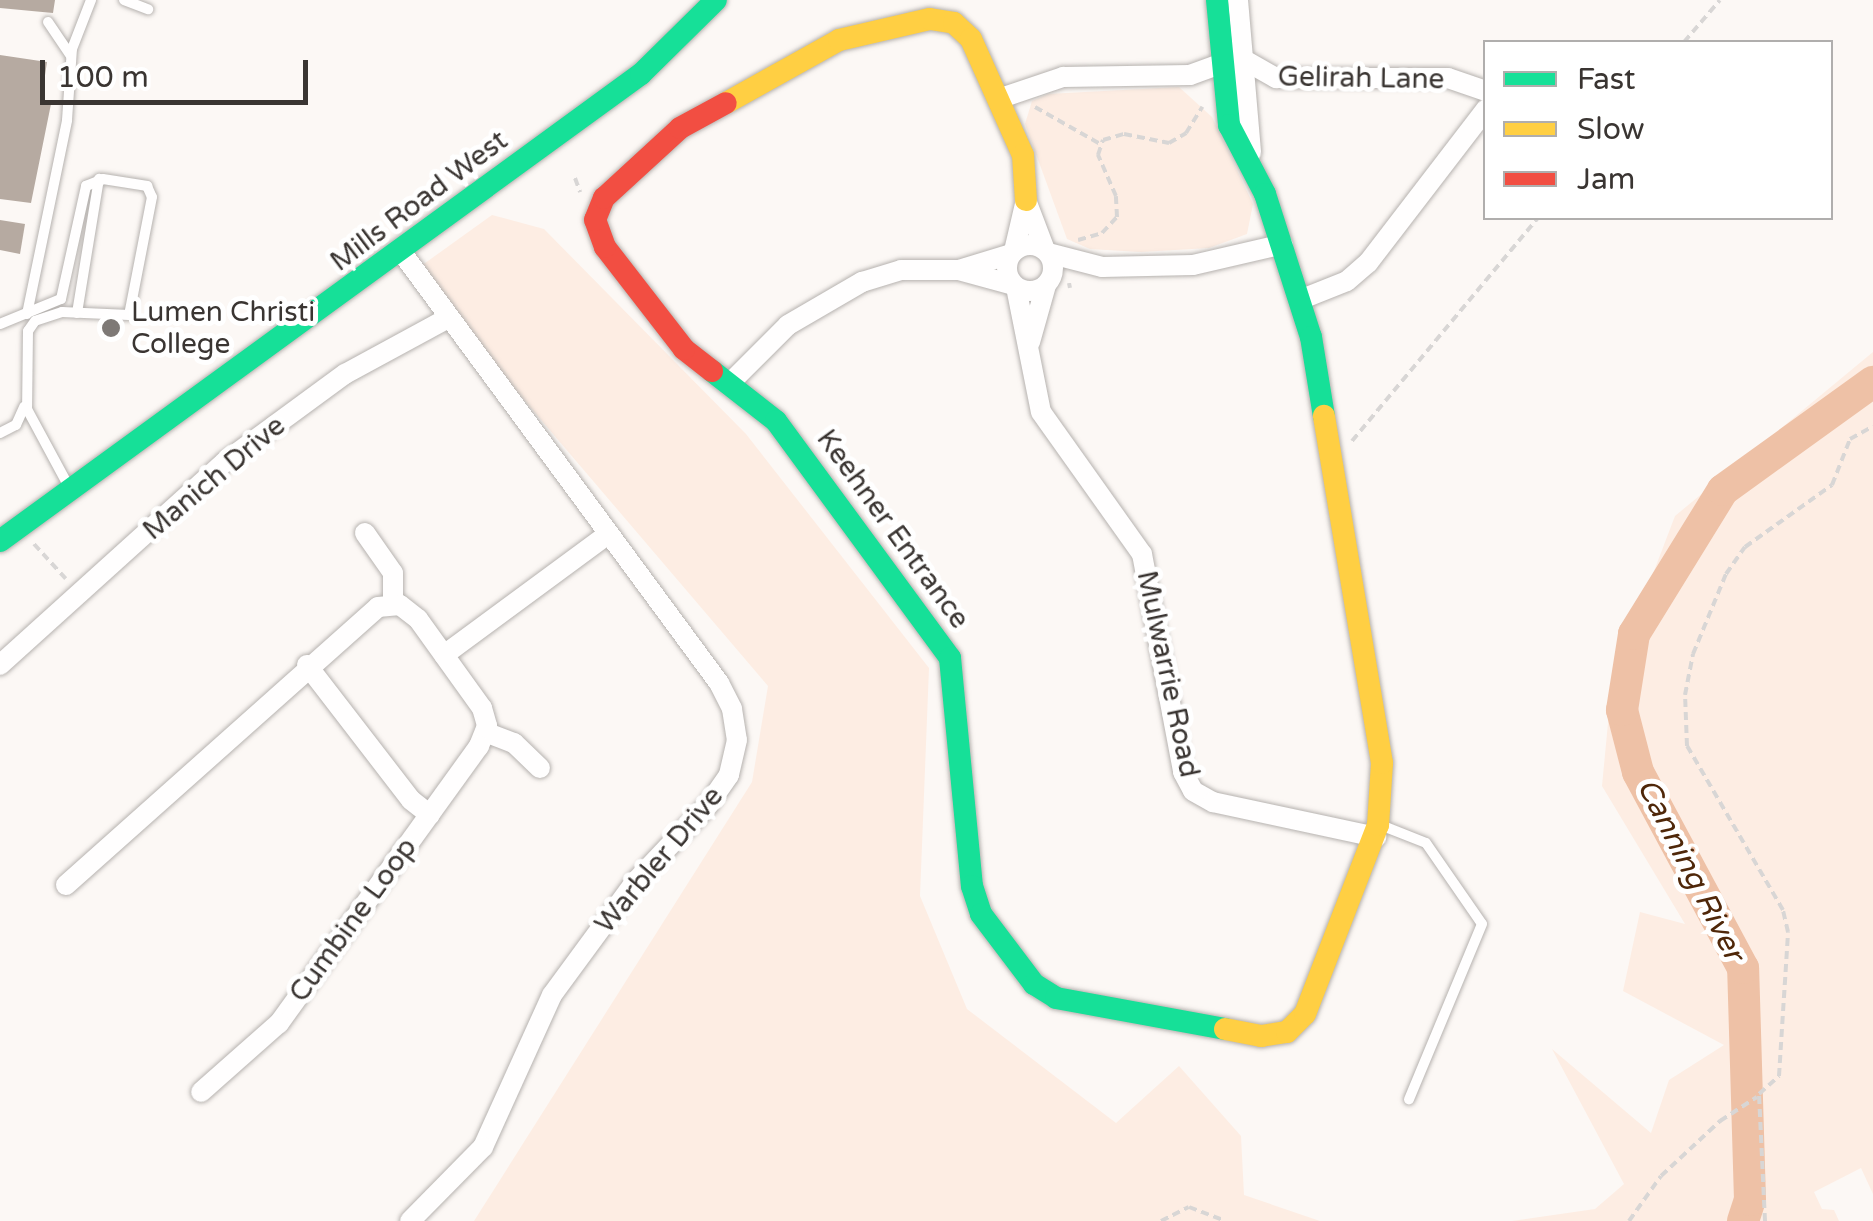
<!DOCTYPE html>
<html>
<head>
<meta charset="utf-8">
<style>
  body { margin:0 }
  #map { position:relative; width:1873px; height:1221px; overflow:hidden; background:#fcf8f5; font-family:"Varela Round",sans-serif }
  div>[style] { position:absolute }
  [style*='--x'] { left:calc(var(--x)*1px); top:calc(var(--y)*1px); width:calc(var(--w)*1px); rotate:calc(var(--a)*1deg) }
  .green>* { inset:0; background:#fdede3 }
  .river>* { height:32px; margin:-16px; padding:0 16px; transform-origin:16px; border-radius:16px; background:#eec1a6 }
  .building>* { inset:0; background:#b6aaa1 }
  .path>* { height:4px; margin-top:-2px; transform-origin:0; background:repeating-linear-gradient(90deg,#d8d6d5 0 8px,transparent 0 13px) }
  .roads { filter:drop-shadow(0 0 2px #b6b2af) drop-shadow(0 0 2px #b6b2af) }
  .lane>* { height:10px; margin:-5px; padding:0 5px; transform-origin:5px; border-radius:5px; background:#fffefe }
  .street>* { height:20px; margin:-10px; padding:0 10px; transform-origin:10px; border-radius:10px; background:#fffefe }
  .street>.ring { margin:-10px; padding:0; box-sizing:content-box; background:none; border:20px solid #fffefe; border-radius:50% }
  .fast>* { height:22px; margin:-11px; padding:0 11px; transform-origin:11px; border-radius:11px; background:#16e098 }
  .slow>* { height:22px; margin:-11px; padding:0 11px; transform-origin:11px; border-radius:11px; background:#ffcf43 }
  .jam>* { height:22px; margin:-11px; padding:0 11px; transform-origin:11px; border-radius:11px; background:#f24e42 }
  .dots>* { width:28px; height:28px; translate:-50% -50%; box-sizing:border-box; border:5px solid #fff; border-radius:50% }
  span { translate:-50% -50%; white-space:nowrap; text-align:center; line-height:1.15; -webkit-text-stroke:10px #fff; paint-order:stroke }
  .street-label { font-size:28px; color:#3a3532 }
  .poi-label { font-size:28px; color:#3a3532 }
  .left { translate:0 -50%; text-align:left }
  .water-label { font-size:30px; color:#4f2709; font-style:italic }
  .legend { position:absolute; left:1483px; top:40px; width:350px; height:180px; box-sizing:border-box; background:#fff; border:2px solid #b0aead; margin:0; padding:12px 18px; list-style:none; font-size:30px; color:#3a3532 }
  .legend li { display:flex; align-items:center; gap:20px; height:50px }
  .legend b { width:50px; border:2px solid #b0aead }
  .scale { position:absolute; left:40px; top:60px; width:268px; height:45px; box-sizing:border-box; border:5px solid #3a3532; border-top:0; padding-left:12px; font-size:30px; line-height:35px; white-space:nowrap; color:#3a3532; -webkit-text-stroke:8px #fff; paint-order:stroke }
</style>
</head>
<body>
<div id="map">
  <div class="green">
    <i style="clip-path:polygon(1179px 87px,1212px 117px,1253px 204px,1247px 234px,1209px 248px,1141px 252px,1090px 249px,1067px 239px,1025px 124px,1032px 101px,1048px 94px)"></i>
    <i style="clip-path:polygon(492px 215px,544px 229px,746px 434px,929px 668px,920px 896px,967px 1009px,1116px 1123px,1179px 1066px,1241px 1136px,1244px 1195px,1320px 1221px,474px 1221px,752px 782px,768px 686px,414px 271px)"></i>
    <i style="clip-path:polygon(1873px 352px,1873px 1194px,1861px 1168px,1814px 1192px,1822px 1209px,1834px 1210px,1839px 1221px,1512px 1221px,1595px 1209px,1624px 1184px,1552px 1049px,1651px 1133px,1669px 1080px,1724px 1045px,1623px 991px,1640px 912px,1685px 924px,1602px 786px,1612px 681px,1675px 516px)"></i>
  </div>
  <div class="river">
    <i style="--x:1743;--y:1221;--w:22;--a:-72"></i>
    <i style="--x:1750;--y:1200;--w:232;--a:-91.7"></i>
    <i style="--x:1743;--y:968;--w:222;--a:-118.2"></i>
    <i style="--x:1638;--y:772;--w:64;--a:-104.5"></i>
    <i style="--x:1622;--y:710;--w:77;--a:-81"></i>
    <i style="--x:1634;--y:634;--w:169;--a:-58.3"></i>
    <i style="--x:1723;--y:490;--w:185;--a:-35.8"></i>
  </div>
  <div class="building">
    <i style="clip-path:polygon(0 0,55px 0,53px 13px,0 8px)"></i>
    <i style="clip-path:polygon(0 55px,47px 62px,41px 102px,51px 104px,31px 203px,0 199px)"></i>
    <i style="clip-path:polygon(0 220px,25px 224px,20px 254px,0 250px)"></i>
  </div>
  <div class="path">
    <i style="--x:1684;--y:42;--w:55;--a:-49.4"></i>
    <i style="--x:1035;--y:107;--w:75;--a:29.6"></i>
    <i style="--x:575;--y:178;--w:15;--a:70"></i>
    <i style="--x:1078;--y:240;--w:25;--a:-16"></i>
    <i style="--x:1102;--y:233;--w:22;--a:-47"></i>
    <i style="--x:1117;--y:217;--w:21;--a:-93"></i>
    <i style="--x:1116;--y:196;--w:45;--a:-113.7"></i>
    <i style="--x:1098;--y:155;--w:16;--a:-72"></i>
    <i style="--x:1103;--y:140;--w:22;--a:-16"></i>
    <i style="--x:1124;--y:134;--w:46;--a:11.3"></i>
    <i style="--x:1169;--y:143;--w:20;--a:-30"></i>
    <i style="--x:1186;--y:133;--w:31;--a:-58"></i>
    <i style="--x:1069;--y:283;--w:5;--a:79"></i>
    <i style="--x:1352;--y:441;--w:290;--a:-50.2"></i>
    <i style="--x:34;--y:544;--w:47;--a:47.6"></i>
    <i style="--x:1161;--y:1221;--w:31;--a:-27"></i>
    <i style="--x:1189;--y:1207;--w:39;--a:21"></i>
    <i style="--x:1629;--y:1221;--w:55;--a:-54.6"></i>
    <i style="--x:1661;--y:1176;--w:81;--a:-43"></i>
    <i style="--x:1720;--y:1121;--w:44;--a:-33"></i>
    <i style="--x:1765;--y:1221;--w:127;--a:-92.7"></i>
    <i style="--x:1759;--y:1094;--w:27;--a:-42"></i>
    <i style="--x:1779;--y:1076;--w:144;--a:-86.4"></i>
    <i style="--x:1788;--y:932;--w:23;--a:-103"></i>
    <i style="--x:1783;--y:910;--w:190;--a:-120.3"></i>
    <i style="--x:1687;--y:746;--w:51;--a:-92.2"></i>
    <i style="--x:1685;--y:695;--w:42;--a:-79"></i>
    <i style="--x:1693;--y:654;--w:87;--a:-67.6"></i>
    <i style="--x:1726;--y:574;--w:33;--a:-55"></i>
    <i style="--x:1745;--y:547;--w:107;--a:-35.5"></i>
    <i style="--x:1832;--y:485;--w:49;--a:-68.6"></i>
    <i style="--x:1850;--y:439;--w:26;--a:-29"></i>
  </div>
  <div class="roads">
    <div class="lane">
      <i style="--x:124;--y:0;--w:26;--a:21"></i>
      <i style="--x:48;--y:22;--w:41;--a:55.9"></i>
      <i style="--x:77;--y:313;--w:136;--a:-80.7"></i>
      <i style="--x:27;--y:314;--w:198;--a:-78.3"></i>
      <i style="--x:67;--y:120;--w:71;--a:-86"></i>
      <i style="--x:72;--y:49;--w:53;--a:-68.8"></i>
      <i style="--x:0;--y:324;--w:66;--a:-22.3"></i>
      <i style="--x:61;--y:299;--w:116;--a:-77.5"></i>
      <i style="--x:86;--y:186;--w:18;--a:-22"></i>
      <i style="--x:103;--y:179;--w:45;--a:9"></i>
      <i style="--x:147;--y:186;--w:12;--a:66"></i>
      <i style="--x:152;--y:197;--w:120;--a:101"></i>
      <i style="--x:129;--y:315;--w:67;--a:-177.4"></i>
      <i style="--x:62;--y:312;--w:28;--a:162"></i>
      <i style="--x:35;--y:321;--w:12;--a:125"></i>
      <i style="--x:28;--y:331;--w:78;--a:90.7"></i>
      <i style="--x:27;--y:409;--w:86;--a:61.7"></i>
      <i style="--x:0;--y:433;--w:18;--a:-27"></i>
      <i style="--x:16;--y:425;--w:20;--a:-66"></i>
      <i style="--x:1383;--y:826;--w:46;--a:21.6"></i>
      <i style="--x:1426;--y:843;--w:98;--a:55.3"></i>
      <i style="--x:1482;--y:924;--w:190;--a:112.6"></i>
    </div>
    <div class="street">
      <i style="--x:1238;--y:0;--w:153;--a:85.1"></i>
      <i style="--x:998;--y:99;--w:69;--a:-18.7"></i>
      <i style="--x:1063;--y:77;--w:127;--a:-0.9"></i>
      <i style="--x:1190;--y:75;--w:52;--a:-20.2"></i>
      <i style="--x:1239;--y:57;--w:43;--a:29.6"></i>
      <i style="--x:1276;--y:78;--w:172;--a:0"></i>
      <i style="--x:1448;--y:78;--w:40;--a:18.9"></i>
      <i class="ring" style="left:1007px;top:245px;width:26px;height:26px"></i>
      <i style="--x:400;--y:250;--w:538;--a:53.62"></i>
      <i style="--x:719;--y:683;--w:29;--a:63"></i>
      <i style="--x:732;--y:709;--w:31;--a:81"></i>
      <i style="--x:737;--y:740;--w:36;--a:103"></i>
      <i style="--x:729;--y:775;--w:35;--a:125"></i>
      <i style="--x:709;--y:804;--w:108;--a:133.5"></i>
      <i style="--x:635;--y:882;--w:140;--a:126.3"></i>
      <i style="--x:552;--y:995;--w:167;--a:114.4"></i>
      <i style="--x:483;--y:1147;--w:104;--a:134.6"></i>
      <i style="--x:1014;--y:251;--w:52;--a:-76.8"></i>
      <i style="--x:1026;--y:200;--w:53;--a:69.2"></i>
      <i style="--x:1048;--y:253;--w:56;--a:14.5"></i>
      <i style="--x:1102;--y:267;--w:91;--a:-1.3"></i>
      <i style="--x:1193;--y:265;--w:92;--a:-13.1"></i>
      <i style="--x:1011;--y:254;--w:54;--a:162.9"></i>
      <i style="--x:959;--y:270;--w:56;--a:15.5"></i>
      <i style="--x:1016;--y:287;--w:127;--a:78.7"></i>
      <i style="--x:1041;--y:412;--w:174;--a:54.6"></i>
      <i style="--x:1142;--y:554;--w:222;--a:79.3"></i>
      <i style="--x:1183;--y:772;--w:21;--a:62"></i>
      <i style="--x:1193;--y:791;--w:23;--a:29"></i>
      <i style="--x:1213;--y:802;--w:167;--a:12.1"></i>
      <i style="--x:1302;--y:299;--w:48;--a:-21.8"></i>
      <i style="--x:1347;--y:281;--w:28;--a:-41"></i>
      <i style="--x:1368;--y:263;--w:194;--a:-52.5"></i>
      <i style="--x:1030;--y:342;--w:59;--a:-74.3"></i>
      <i style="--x:729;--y:384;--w:83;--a:-45"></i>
      <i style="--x:788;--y:325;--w:86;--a:-30.2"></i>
      <i style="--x:862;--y:282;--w:41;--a:-17.1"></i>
      <i style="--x:901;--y:270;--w:58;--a:0"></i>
      <i style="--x:365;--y:533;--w:49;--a:55"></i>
      <i style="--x:393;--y:573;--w:31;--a:90"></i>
      <i style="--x:444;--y:655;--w:204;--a:-36.4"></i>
      <i style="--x:0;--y:665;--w:303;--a:-42.1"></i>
      <i style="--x:225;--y:462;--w:149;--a:-36.3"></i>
      <i style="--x:345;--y:374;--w:117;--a:-28.5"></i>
      <i style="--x:307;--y:665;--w:170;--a:52.4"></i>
      <i style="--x:411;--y:800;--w:24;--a:38"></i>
      <i style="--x:485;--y:732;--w:31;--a:21"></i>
      <i style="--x:514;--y:743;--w:36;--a:44"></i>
      <i style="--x:66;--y:885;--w:418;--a:-41.7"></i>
      <i style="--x:378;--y:607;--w:22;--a:-5"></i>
      <i style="--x:400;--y:605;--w:23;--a:38"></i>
      <i style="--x:418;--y:619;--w:110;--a:54.3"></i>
      <i style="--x:482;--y:708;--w:19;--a:74"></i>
      <i style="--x:487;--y:726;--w:22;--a:112"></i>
      <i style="--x:479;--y:746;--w:342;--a:125.8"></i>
      <i style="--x:279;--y:1023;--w:104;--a:138.5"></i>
    </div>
    <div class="fast">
      <i style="--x:1217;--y:0;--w:126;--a:84.5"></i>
      <i style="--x:1229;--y:125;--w:78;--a:62.4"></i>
      <i style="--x:1265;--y:194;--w:150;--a:72.2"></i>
      <i style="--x:1311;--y:337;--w:80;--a:80.7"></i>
      <i style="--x:712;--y:371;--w:81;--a:38"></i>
      <i style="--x:776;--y:421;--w:294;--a:53.7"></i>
      <i style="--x:950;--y:658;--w:229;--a:84.5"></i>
      <i style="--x:972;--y:886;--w:29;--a:72"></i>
      <i style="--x:981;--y:914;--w:88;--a:52.9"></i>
      <i style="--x:1034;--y:984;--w:26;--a:32"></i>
      <i style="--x:1056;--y:998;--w:172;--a:10.4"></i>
      <i style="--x:0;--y:541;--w:793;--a:-36.08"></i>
      <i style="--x:641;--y:74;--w:105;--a:-44.6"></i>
    </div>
    <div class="slow">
      <i style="--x:726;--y:103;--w:129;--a:-29.1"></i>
      <i style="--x:839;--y:40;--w:93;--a:-13"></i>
      <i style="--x:930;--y:19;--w:24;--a:9"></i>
      <i style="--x:954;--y:23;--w:23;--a:43"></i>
      <i style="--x:971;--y:39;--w:127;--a:65.9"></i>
      <i style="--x:1023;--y:155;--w:45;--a:86.2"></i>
      <i style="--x:1225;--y:1029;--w:37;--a:11"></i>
      <i style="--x:1261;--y:1036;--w:26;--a:-9"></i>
      <i style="--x:1287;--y:1032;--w:25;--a:-45"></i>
      <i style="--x:1305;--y:1014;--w:203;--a:-68.9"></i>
      <i style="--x:1378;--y:825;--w:62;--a:-86.3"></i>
      <i style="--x:1382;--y:763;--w:352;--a:-99.5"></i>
    </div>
    <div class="jam">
      <i style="--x:712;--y:371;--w:36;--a:-142"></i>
      <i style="--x:684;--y:349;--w:129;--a:-127.8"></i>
      <i style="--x:605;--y:247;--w:29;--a:-110"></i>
      <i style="--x:595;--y:220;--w:24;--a:-68"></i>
      <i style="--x:604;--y:198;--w:103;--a:-42.6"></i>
      <i style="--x:680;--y:128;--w:52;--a:-28.5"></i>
    </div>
  </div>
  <div class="dots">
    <i style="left:111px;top:328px;background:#7e7976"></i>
  </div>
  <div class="street-label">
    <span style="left:1361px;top:78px;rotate:1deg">Gelirah Lane</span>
    <span style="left:419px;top:201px;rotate:-37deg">Mills Road West</span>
    <span style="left:214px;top:478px;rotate:-40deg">Manich Drive</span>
    <span style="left:893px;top:529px;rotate:54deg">Keehner Entrance</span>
    <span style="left:1168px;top:674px;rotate:78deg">Mulwarrie Road</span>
    <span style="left:659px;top:860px;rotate:-50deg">Warbler Drive</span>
    <span style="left:353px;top:920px;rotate:-54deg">Cumbine Loop</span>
  </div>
  <div class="poi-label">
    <span class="left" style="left:131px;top:328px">Lumen Christi<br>College</span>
  </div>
  <div class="water-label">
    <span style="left:1690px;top:870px;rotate:63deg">Canning River</span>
  </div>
  <ul class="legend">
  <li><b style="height:12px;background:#16e098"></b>Fast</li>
  <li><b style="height:12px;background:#ffcf43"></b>Slow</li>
  <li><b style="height:12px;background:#f24e42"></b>Jam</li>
  </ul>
  <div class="scale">100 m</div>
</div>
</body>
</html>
